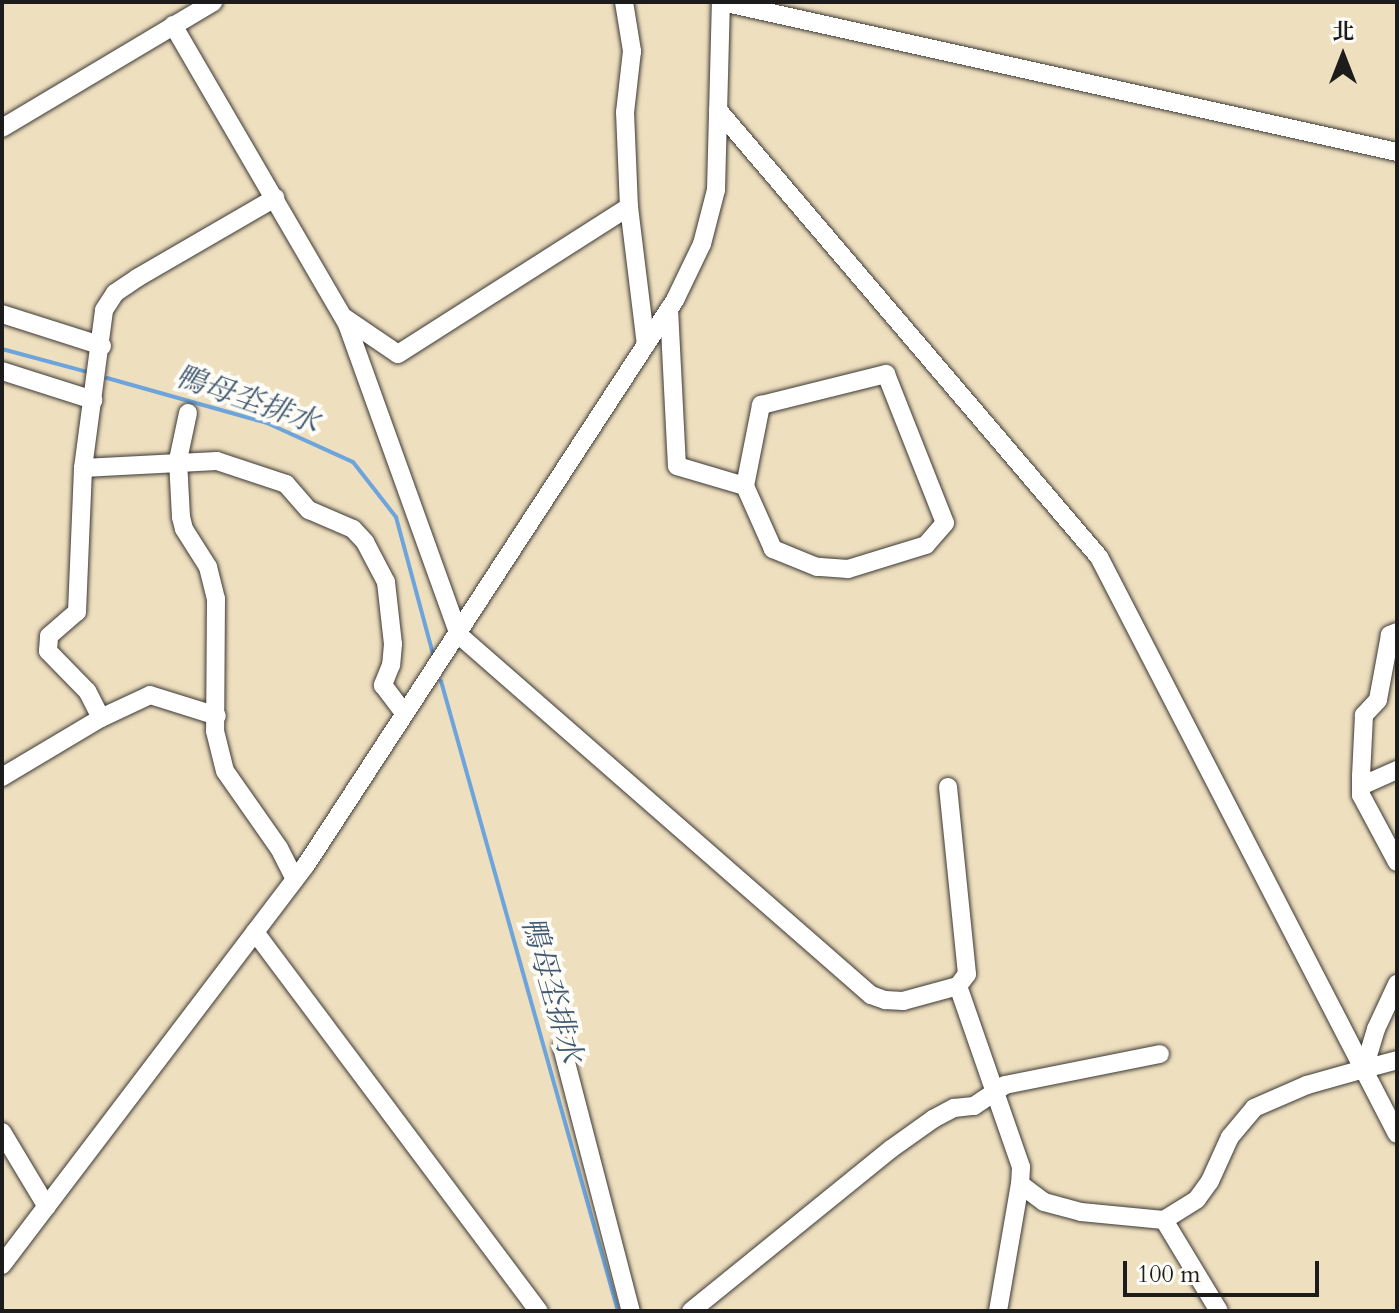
<!DOCTYPE html>
<html>
<head>
<meta charset="utf-8">
<style>
  body { margin:0 }
  #map { position:relative; width:1399px; height:1313px; overflow:hidden; background:#eedfbf; font-family:Cardo,"Noto Serif TC",serif }
  div>[style] { position:absolute }
  [style*='--x'] { left:calc(var(--x)*1px); top:calc(var(--y)*1px); width:calc(var(--w)*1px); rotate:calc(var(--a)*1deg) }
  .stream>* { height:4px; margin:-2px; padding:0 2px; transform-origin:2px; border-radius:2px; background:#6da4db }
  .roads { filter:drop-shadow(0 0 2px #3c3934) drop-shadow(0 0 2px #3c3934) }
  .minor>* { height:18px; margin:-9px; padding:0 9px; transform-origin:9px; border-radius:9px; background:#fff }
  span { translate:-50% -50%; white-space:nowrap; text-align:center; line-height:1.15; -webkit-text-stroke:8px #fdfcf7; paint-order:stroke }
  .water-label { font-size:30px; color:#405972; font-style:italic }
  .frame { position:absolute; inset:0; border:4px solid #1c1c1c; pointer-events:none }
  .north { position:absolute; left:1303px; top:16px; width:80px; height:80px; -webkit-text-stroke:6px #fdfcf7; paint-order:stroke; rotate:0deg; font-size:22px; font-weight:700; line-height:32px; text-align:center; color:#1c1c1c }
  .north::after { content:''; display:block; margin:auto; width:28px; height:36px; background:#1c1c1c; clip-path:polygon(50% 0,100% 100%,50% 72%,0 100%) }
  .scale { position:absolute; left:1123px; top:1261px; width:196px; height:36px; box-sizing:border-box; border:4px solid #1c1c1c; border-top:0; padding-left:10px; font-size:24px; line-height:28px; white-space:nowrap; color:#1c1c1c; -webkit-text-stroke:6px #fdfcf7; paint-order:stroke }
</style>
</head>
<body>
<div id="map">
  <div class="stream">
    <i style="--x:2;--y:349;--w:88;--a:15.1"></i>
    <i style="--x:107;--y:378;--w:166;--a:15.7"></i>
    <i style="--x:267;--y:423;--w:94;--a:24.4"></i>
    <i style="--x:353;--y:462;--w:70;--a:52"></i>
    <i style="--x:396;--y:517;--w:142;--a:74.9"></i>
    <i style="--x:441;--y:681;--w:654;--a:74.31"></i>
  </div>
  <div class="roads">
    <div class="minor">
      <i style="--x:624;--y:2;--w:50;--a:80.7"></i>
      <i style="--x:632;--y:51;--w:61;--a:96.5"></i>
      <i style="--x:625;--y:112;--w:95;--a:87.6"></i>
      <i style="--x:629;--y:207;--w:139;--a:83"></i>
      <i style="--x:722;--y:2;--w:691;--a:12.53"></i>
      <i style="--x:173;--y:25;--w:346;--a:59.8"></i>
      <i style="--x:347;--y:324;--w:331;--a:70.2"></i>
      <i style="--x:459;--y:635;--w:547;--a:41.15"></i>
      <i style="--x:871;--y:995;--w:15;--a:20"></i>
      <i style="--x:885;--y:1000;--w:18;--a:3"></i>
      <i style="--x:903;--y:1001;--w:57;--a:-15.3"></i>
      <i style="--x:958;--y:986;--w:15;--a:-53"></i>
      <i style="--x:967;--y:974;--w:188;--a:-95.8"></i>
      <i style="--x:718;--y:110;--w:587;--a:49.56"></i>
      <i style="--x:1099;--y:557;--w:649;--a:62.69"></i>
      <i style="--x:2;--y:128;--w:246;--a:-30.8"></i>
      <i style="--x:669;--y:309;--w:157;--a:87.1"></i>
      <i style="--x:677;--y:466;--w:71;--a:16.4"></i>
      <i style="--x:745;--y:486;--w:83;--a:-78.8"></i>
      <i style="--x:761;--y:405;--w:129;--a:-13.9"></i>
      <i style="--x:886;--y:374;--w:160;--a:68.4"></i>
      <i style="--x:945;--y:523;--w:29;--a:131"></i>
      <i style="--x:926;--y:545;--w:82;--a:162.9"></i>
      <i style="--x:848;--y:569;--w:31;--a:-176"></i>
      <i style="--x:817;--y:567;--w:48;--a:-157.8"></i>
      <i style="--x:773;--y:549;--w:69;--a:-114"></i>
      <i style="--x:2;--y:314;--w:105;--a:17.7"></i>
      <i style="--x:345;--y:318;--w:64;--a:34.2"></i>
      <i style="--x:398;--y:354;--w:274;--a:-32.5"></i>
      <i style="--x:2;--y:371;--w:96;--a:17.7"></i>
      <i style="--x:188;--y:413;--w:48;--a:102"></i>
      <i style="--x:178;--y:460;--w:57;--a:87"></i>
      <i style="--x:181;--y:517;--w:12;--a:76"></i>
      <i style="--x:184;--y:529;--w:45;--a:57.7"></i>
      <i style="--x:208;--y:567;--w:33;--a:76"></i>
      <i style="--x:216;--y:599;--w:132;--a:90.4"></i>
      <i style="--x:215;--y:731;--w:41;--a:76"></i>
      <i style="--x:225;--y:771;--w:94;--a:55"></i>
      <i style="--x:279;--y:848;--w:35;--a:63"></i>
      <i style="--x:83;--y:468;--w:134;--a:-3"></i>
      <i style="--x:217;--y:461;--w:73;--a:18.4"></i>
      <i style="--x:286;--y:484;--w:35;--a:49"></i>
      <i style="--x:309;--y:510;--w:48;--a:23.4"></i>
      <i style="--x:353;--y:529;--w:18;--a:47"></i>
      <i style="--x:365;--y:542;--w:45;--a:62.3"></i>
      <i style="--x:386;--y:582;--w:62;--a:83.6"></i>
      <i style="--x:393;--y:644;--w:21;--a:95"></i>
      <i style="--x:391;--y:665;--w:22;--a:112"></i>
      <i style="--x:383;--y:685;--w:36;--a:53"></i>
      <i style="--x:1397;--y:632;--w:8;--a:157"></i>
      <i style="--x:1390;--y:635;--w:66;--a:100.5"></i>
      <i style="--x:1378;--y:700;--w:21;--a:133"></i>
      <i style="--x:1364;--y:715;--w:61;--a:92.8"></i>
      <i style="--x:1361;--y:776;--w:19;--a:90"></i>
      <i style="--x:1361;--y:795;--w:76;--a:61.8"></i>
      <i style="--x:101;--y:718;--w:30;--a:-117"></i>
      <i style="--x:87;--y:691;--w:56;--a:-134.3"></i>
      <i style="--x:48;--y:651;--w:15;--a:-86"></i>
      <i style="--x:49;--y:636;--w:37;--a:-41"></i>
      <i style="--x:77;--y:612;--w:144;--a:-87.6"></i>
      <i style="--x:83;--y:468;--w:159;--a:-82.4"></i>
      <i style="--x:104;--y:310;--w:20;--a:-57"></i>
      <i style="--x:115;--y:293;--w:27;--a:-34"></i>
      <i style="--x:137;--y:278;--w:160;--a:-30.1"></i>
      <i style="--x:2;--y:777;--w:115;--a:-30.8"></i>
      <i style="--x:101;--y:718;--w:54;--a:-25.1"></i>
      <i style="--x:150;--y:695;--w:70;--a:17.4"></i>
      <i style="--x:1361;--y:786;--w:39;--a:-24"></i>
      <i style="--x:255;--y:932;--w:474;--a:53.2"></i>
      <i style="--x:958;--y:986;--w:192;--a:70.8"></i>
      <i style="--x:1021;--y:1167;--w:17;--a:93"></i>
      <i style="--x:1020;--y:1184;--w:30;--a:37"></i>
      <i style="--x:1044;--y:1202;--w:38;--a:15"></i>
      <i style="--x:1081;--y:1212;--w:83;--a:5.5"></i>
      <i style="--x:1164;--y:1220;--w:39;--a:-32"></i>
      <i style="--x:1197;--y:1199;--w:22;--a:-54"></i>
      <i style="--x:1210;--y:1181;--w:48;--a:-65.6"></i>
      <i style="--x:1230;--y:1137;--w:38;--a:-50"></i>
      <i style="--x:1254;--y:1108;--w:58;--a:-23.5"></i>
      <i style="--x:1307;--y:1085;--w:59;--a:-15.7"></i>
      <i style="--x:1364;--y:1069;--w:42;--a:-73.3"></i>
      <i style="--x:1376;--y:1029;--w:50;--a:-65"></i>
      <i style="--x:562;--y:1047;--w:273;--a:75.4"></i>
      <i style="--x:1364;--y:1069;--w:34;--a:-15"></i>
      <i style="--x:2;--y:1132;--w:87;--a:59"></i>
      <i style="--x:1164;--y:1220;--w:106;--a:58.9"></i>
      <i style="--x:2;--y:1265;--w:502;--a:-52.77"></i>
      <i style="--x:306;--y:865;--w:675;--a:-56.85"></i>
      <i style="--x:675;--y:300;--w:62;--a:-64.3"></i>
      <i style="--x:702;--y:244;--w:56;--a:-75.5"></i>
      <i style="--x:716;--y:190;--w:188;--a:-88.5"></i>
      <i style="--x:691;--y:1311;--w:257;--a:-39"></i>
      <i style="--x:891;--y:1149;--w:52;--a:-35.5"></i>
      <i style="--x:933;--y:1119;--w:24;--a:-28"></i>
      <i style="--x:954;--y:1108;--w:20;--a:-6"></i>
      <i style="--x:974;--y:1106;--w:37;--a:-34"></i>
      <i style="--x:1005;--y:1085;--w:158;--a:-11.3"></i>
      <i style="--x:998;--y:1311;--w:129;--a:-80.2"></i>
    </div>
  </div>
  <div class="water-label">
    <span style="left:247px;top:400px;rotate:19deg">鴨母坔排水</span>
    <span style="left:551px;top:990px;rotate:74deg">鴨母坔排水</span>
  </div>
  <div class="frame"></div>
  <div class="north">北</div>
  <div class="scale">100 m</div>
</div>
</body>
</html>
